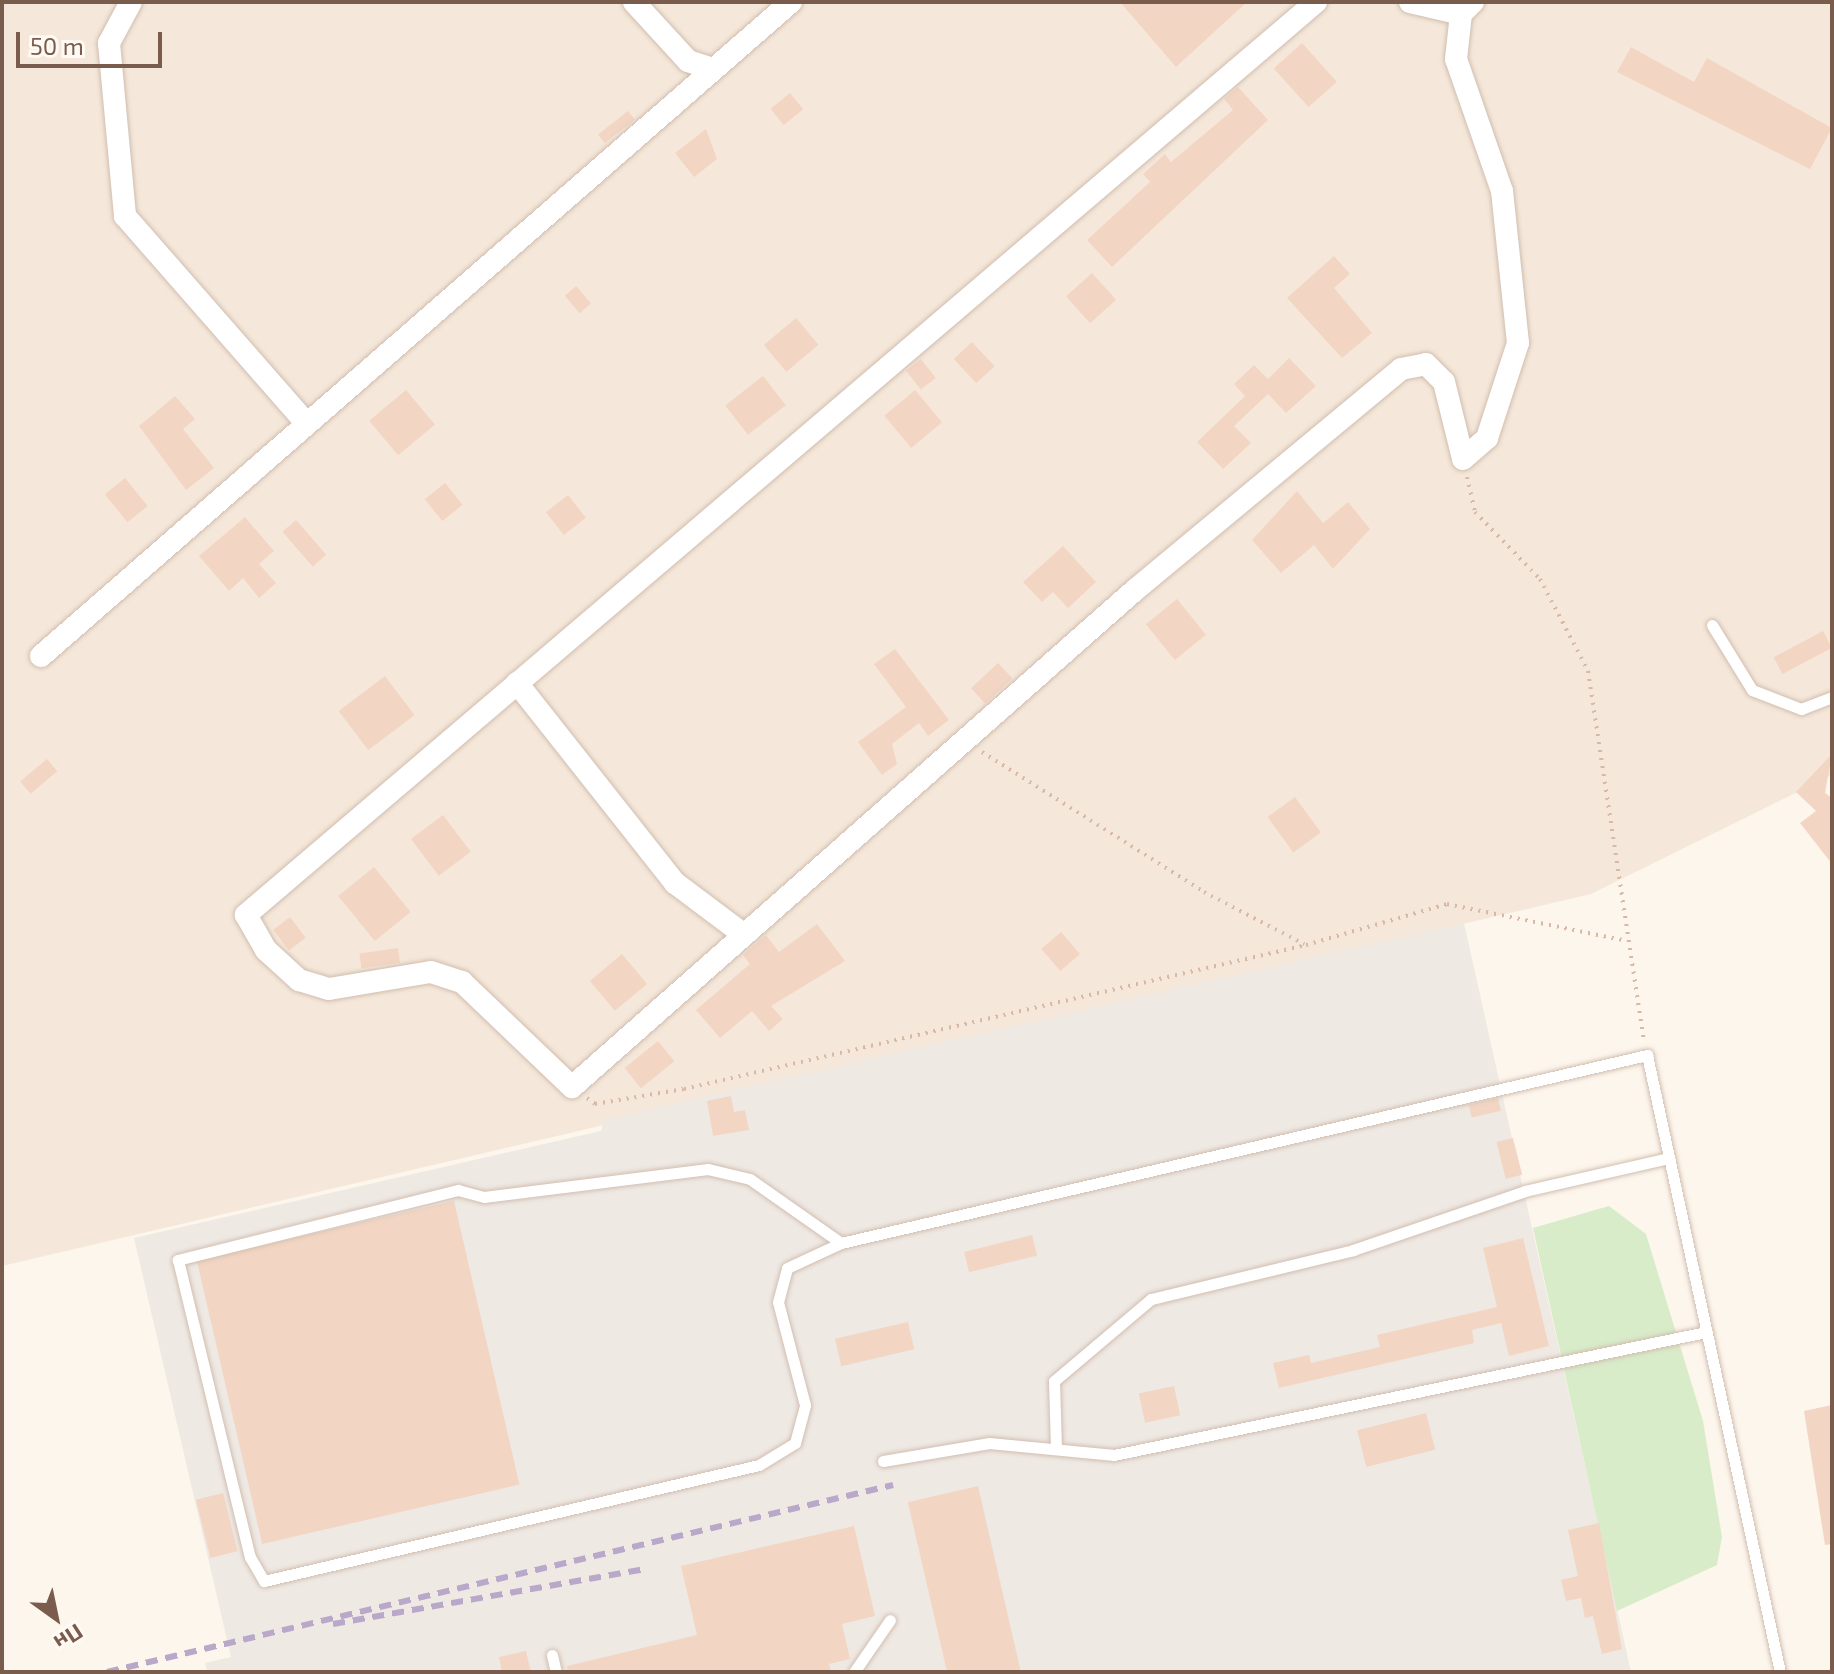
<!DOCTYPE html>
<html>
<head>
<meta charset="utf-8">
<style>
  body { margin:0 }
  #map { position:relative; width:1834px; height:1674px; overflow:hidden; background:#fdf6ec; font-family:"Exo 2",sans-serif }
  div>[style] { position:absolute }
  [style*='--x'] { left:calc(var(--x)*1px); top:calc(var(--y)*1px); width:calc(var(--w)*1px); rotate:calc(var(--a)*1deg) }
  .residential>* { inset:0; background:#f5e8da }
  .industrial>* { inset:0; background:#efe9e4 }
  .green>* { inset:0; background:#d8ecc9 }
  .building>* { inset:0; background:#f3d5c3; transform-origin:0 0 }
  .path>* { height:4px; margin-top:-2px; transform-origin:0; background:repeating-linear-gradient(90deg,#d9b8a5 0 2px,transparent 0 8px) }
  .roads { filter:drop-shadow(0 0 2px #d1beb0) drop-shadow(0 0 2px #d1beb0) }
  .lane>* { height:11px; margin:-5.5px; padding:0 5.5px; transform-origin:5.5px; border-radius:5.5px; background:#fff }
  .street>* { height:22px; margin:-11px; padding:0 11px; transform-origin:11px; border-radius:11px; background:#fff }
  .rail>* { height:6px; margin-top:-3px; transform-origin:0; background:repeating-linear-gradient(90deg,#b9a8c9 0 12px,transparent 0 20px) }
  span { translate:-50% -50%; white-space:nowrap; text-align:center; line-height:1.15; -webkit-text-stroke:7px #fffaf3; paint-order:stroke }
  .frame { position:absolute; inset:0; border:4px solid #7a5c4d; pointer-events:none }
  .north { position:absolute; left:16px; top:1578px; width:80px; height:80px; -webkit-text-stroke:6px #fffaf3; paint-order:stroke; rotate:147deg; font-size:22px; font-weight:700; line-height:32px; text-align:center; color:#7a5c4d }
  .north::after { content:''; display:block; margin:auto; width:28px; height:36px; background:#7a5c4d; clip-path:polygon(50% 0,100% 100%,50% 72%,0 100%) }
  .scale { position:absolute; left:16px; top:32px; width:146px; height:36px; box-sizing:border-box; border:4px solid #7a5c4d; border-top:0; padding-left:10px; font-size:24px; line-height:28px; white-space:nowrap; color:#7a5c4d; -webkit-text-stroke:6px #fffaf3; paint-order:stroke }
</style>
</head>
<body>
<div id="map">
  <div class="residential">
    <i style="clip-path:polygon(2px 2px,1832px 2px,1832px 775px,1591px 894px,2px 1266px)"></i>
  </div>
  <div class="industrial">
    <i style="clip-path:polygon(1464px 923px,1631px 1672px,207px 1672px,205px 1663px,231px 1657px,134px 1238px,601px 1131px,604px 1120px)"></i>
  </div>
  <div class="green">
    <i style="clip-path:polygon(1609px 1206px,1646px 1234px,1703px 1421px,1722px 1537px,1717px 1565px,1617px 1611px,1533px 1228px)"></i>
  </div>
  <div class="building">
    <i style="clip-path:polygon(1120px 2px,1247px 2px,1176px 67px)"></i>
    <i style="left:1302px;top:43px;width:52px;height:38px;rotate:48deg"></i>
    <i style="clip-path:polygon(1631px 47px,1694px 82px,1707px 58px,1832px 128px,1810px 169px,1617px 72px)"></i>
    <i style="clip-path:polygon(1238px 87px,1268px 120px,1112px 267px,1087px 240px,1150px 182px,1143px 174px,1165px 154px,1171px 162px,1233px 110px,1224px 99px)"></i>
    <i style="left:790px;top:93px;width:21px;height:25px;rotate:51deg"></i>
    <i style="left:628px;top:111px;width:11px;height:38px;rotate:52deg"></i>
    <i style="clip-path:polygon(706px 129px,717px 159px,694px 177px,675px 153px)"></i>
    <i style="clip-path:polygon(1334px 256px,1350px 274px,1334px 288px,1372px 333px,1342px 358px,1287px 298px)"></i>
    <i style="left:1092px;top:273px;width:36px;height:35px;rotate:48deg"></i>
    <i style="left:576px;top:286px;width:23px;height:15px;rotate:49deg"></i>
    <i style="left:796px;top:318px;width:35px;height:42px;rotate:50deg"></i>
    <i style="left:972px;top:342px;width:33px;height:25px;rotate:47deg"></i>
    <i style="clip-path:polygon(1289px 358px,1316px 386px,1286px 413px,1268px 394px,1234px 426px,1251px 443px,1223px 469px,1197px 442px,1245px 396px,1234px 384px,1254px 365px,1268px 379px)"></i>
    <i style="left:921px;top:359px;width:24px;height:19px;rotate:52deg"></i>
    <i style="left:763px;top:376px;width:37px;height:48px;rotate:52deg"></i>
    <i style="left:406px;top:390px;width:45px;height:48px;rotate:50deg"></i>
    <i style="left:915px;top:390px;width:42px;height:40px;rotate:50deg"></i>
    <i style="clip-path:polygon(175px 396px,195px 419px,183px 429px,214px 468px,186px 490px,139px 426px)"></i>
    <i style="left:125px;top:478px;width:36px;height:26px;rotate:51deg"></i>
    <i style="left:445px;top:483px;width:28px;height:26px;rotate:51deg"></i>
    <i style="clip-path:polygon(1297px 491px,1323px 523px,1348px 502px,1370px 529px,1333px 569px,1314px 545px,1281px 573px,1252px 540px)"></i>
    <i style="left:568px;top:495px;width:29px;height:28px;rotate:52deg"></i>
    <i style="clip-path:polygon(245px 517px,274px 551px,259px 564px,276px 583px,259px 598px,243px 578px,229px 591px,199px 556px)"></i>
    <i style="left:296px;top:520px;width:46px;height:18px;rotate:49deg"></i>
    <i style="clip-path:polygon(1063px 546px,1096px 582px,1068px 608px,1053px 592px,1042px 602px,1023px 582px)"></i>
    <i style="left:1177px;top:599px;width:46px;height:40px;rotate:51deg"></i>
    <i style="left:1823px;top:631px;width:19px;height:56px;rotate:62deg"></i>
    <i style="clip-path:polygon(895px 649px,949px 720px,928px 736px,919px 723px,892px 744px,897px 764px,882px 775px,858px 742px,906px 707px,874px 664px)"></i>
    <i style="left:998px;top:663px;width:21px;height:37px;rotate:47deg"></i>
    <i style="left:385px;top:676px;width:49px;height:58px;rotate:53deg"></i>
    <i style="clip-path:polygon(1832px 754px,1825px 793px,1832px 798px,1832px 864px,1800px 823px,1816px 811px,1796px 792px)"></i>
    <i style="left:47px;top:759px;width:16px;height:35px;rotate:50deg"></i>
    <i style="left:1295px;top:797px;width:44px;height:34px;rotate:54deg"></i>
    <i style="left:443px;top:815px;width:46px;height:40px;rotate:53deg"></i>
    <i style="left:374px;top:867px;width:58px;height:46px;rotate:51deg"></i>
    <i style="left:290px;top:917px;width:26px;height:21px;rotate:53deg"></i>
    <i style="clip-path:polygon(817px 924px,845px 961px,771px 1006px,783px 1019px,769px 1031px,752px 1011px,720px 1038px,696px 1010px,750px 964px,743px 955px,766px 935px,779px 952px)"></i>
    <i style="left:1061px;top:932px;width:29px;height:26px;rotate:49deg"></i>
    <i style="left:398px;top:948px;width:15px;height:39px;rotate:82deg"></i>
    <i style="left:622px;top:954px;width:39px;height:42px;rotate:50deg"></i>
    <i style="left:658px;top:1041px;width:26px;height:43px;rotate:51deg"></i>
    <i style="clip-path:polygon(731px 1096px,734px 1112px,745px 1110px,749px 1130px,713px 1136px,707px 1101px)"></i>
    <i style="left:1498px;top:1098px;width:13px;height:30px;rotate:77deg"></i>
    <i style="left:1513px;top:1138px;width:38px;height:17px;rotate:76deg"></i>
    <i style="left:454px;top:1201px;width:291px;height:264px;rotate:77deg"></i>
    <i style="left:1032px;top:1235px;width:21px;height:70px;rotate:76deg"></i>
    <i style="clip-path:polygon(1523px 1238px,1549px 1346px,1509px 1356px,1501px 1323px,1472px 1330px,1474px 1343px,1279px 1388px,1273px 1363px,1309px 1355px,1311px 1363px,1380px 1347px,1377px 1335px,1497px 1307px,1483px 1248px)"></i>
    <i style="left:908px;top:1322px;width:28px;height:75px;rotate:77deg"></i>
    <i style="left:1174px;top:1386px;width:30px;height:36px;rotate:78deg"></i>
    <i style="clip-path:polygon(1832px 1405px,1832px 1544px,1825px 1545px,1804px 1411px)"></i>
    <i style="left:1426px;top:1413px;width:38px;height:71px;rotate:76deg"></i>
    <i style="left:978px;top:1486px;width:191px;height:72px;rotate:77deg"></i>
    <i style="left:223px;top:1493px;width:60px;height:28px;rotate:76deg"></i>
    <i style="clip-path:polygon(1599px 1523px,1622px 1649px,1602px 1654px,1593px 1616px,1585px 1618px,1581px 1598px,1566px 1601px,1561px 1580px,1578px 1576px,1568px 1530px)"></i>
    <i style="clip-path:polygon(854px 1526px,875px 1616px,842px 1624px,850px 1659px,829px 1664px,831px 1672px,568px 1672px,567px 1666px,697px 1635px,681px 1566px)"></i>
    <i style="clip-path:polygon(526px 1651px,531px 1672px,502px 1672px,499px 1657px)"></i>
  </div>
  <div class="path">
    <i style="--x:1467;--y:477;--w:36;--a:77"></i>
    <i style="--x:1475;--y:512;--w:93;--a:45.9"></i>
    <i style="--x:1540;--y:579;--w:104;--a:62.4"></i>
    <i style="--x:1588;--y:671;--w:373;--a:81.4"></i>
    <i style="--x:982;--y:752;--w:262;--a:32.2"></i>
    <i style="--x:1204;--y:892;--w:113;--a:27.5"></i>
    <i style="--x:587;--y:1098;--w:10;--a:37"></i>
    <i style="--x:595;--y:1104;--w:90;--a:-9.6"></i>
    <i style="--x:684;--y:1089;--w:638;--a:-13.03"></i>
    <i style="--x:1306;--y:945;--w:147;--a:-16.2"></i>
    <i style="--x:1447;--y:904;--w:184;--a:11.6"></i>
  </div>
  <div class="roads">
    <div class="lane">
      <i style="--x:1712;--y:625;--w:76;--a:58.4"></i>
      <i style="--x:1752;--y:690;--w:53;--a:21.2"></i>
      <i style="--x:1801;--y:709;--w:33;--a:-21"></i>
      <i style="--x:841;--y:1243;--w:111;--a:-144.9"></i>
      <i style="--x:750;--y:1179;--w:43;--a:-166.6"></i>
      <i style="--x:708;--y:1169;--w:226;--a:172.9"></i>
      <i style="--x:484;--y:1197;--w:27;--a:-165"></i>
      <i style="--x:458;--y:1190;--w:289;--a:166"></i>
      <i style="--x:178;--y:1260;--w:306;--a:76.4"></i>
      <i style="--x:250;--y:1557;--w:28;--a:60"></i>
      <i style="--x:264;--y:1581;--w:508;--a:-13.19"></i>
      <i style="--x:759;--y:1465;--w:42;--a:-31.4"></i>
      <i style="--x:795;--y:1443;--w:39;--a:-75"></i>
      <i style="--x:805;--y:1405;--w:106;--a:-104.7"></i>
      <i style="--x:778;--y:1302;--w:35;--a:-75"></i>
      <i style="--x:787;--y:1268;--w:60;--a:-24.8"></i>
      <i style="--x:841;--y:1243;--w:828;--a:-13.13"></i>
      <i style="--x:1647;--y:1055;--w:631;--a:77.84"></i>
      <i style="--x:1056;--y:1449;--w:68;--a:-91.7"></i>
      <i style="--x:1054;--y:1381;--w:127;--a:-40.2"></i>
      <i style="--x:1151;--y:1299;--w:208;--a:-13.6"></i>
      <i style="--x:1353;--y:1250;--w:182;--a:-18.9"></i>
      <i style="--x:1525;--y:1191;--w:148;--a:-12.9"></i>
      <i style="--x:883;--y:1461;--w:108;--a:-9.6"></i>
      <i style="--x:989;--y:1443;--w:126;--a:5.5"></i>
      <i style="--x:1114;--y:1455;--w:605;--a:-11.74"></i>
      <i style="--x:552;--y:1655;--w:17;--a:77"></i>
      <i style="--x:854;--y:1672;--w:63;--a:-55.3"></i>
    </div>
    <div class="street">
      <i style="--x:131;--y:2;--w:47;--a:118.2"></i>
      <i style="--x:109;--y:43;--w:174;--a:84.7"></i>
      <i style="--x:125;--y:216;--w:276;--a:48.8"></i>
      <i style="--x:634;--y:2;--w:80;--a:47.5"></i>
      <i style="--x:688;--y:61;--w:26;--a:18"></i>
      <i style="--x:1316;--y:2;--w:1407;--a:139.53"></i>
      <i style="--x:246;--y:915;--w:40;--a:60.3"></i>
      <i style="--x:266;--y:950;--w:45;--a:42.3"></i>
      <i style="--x:299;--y:980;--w:31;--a:17"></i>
      <i style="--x:329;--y:989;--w:103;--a:-9.5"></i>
      <i style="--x:431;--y:972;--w:33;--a:18"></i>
      <i style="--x:462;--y:982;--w:152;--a:43.7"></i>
      <i style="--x:572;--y:1087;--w:751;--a:-41.44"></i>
      <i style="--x:1135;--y:590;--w:346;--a:-39.7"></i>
      <i style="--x:1401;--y:369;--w:25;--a:-11"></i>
      <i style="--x:1426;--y:364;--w:25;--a:45"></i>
      <i style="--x:1444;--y:382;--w:79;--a:76.1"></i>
      <i style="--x:1463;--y:459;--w:32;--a:-41"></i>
      <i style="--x:1487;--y:438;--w:100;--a:-71.9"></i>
      <i style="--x:1518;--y:343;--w:153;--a:-96"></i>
      <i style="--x:1502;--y:191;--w:140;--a:-109.2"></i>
      <i style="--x:1456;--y:59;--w:45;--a:-83.7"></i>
      <i style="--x:1410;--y:2;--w:52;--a:13.2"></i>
      <i style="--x:1461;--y:14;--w:17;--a:-45"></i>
      <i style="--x:41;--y:656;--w:995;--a:-41.09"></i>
      <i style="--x:517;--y:683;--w:255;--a:51.7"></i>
      <i style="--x:675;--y:883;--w:85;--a:36.9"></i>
    </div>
  </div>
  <div class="rail">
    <i style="--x:333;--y:1624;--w:317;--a:-10"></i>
    <i style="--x:107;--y:1672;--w:808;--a:-13.38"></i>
  </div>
  <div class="frame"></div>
  <div class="north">Пн</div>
  <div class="scale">50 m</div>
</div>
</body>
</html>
